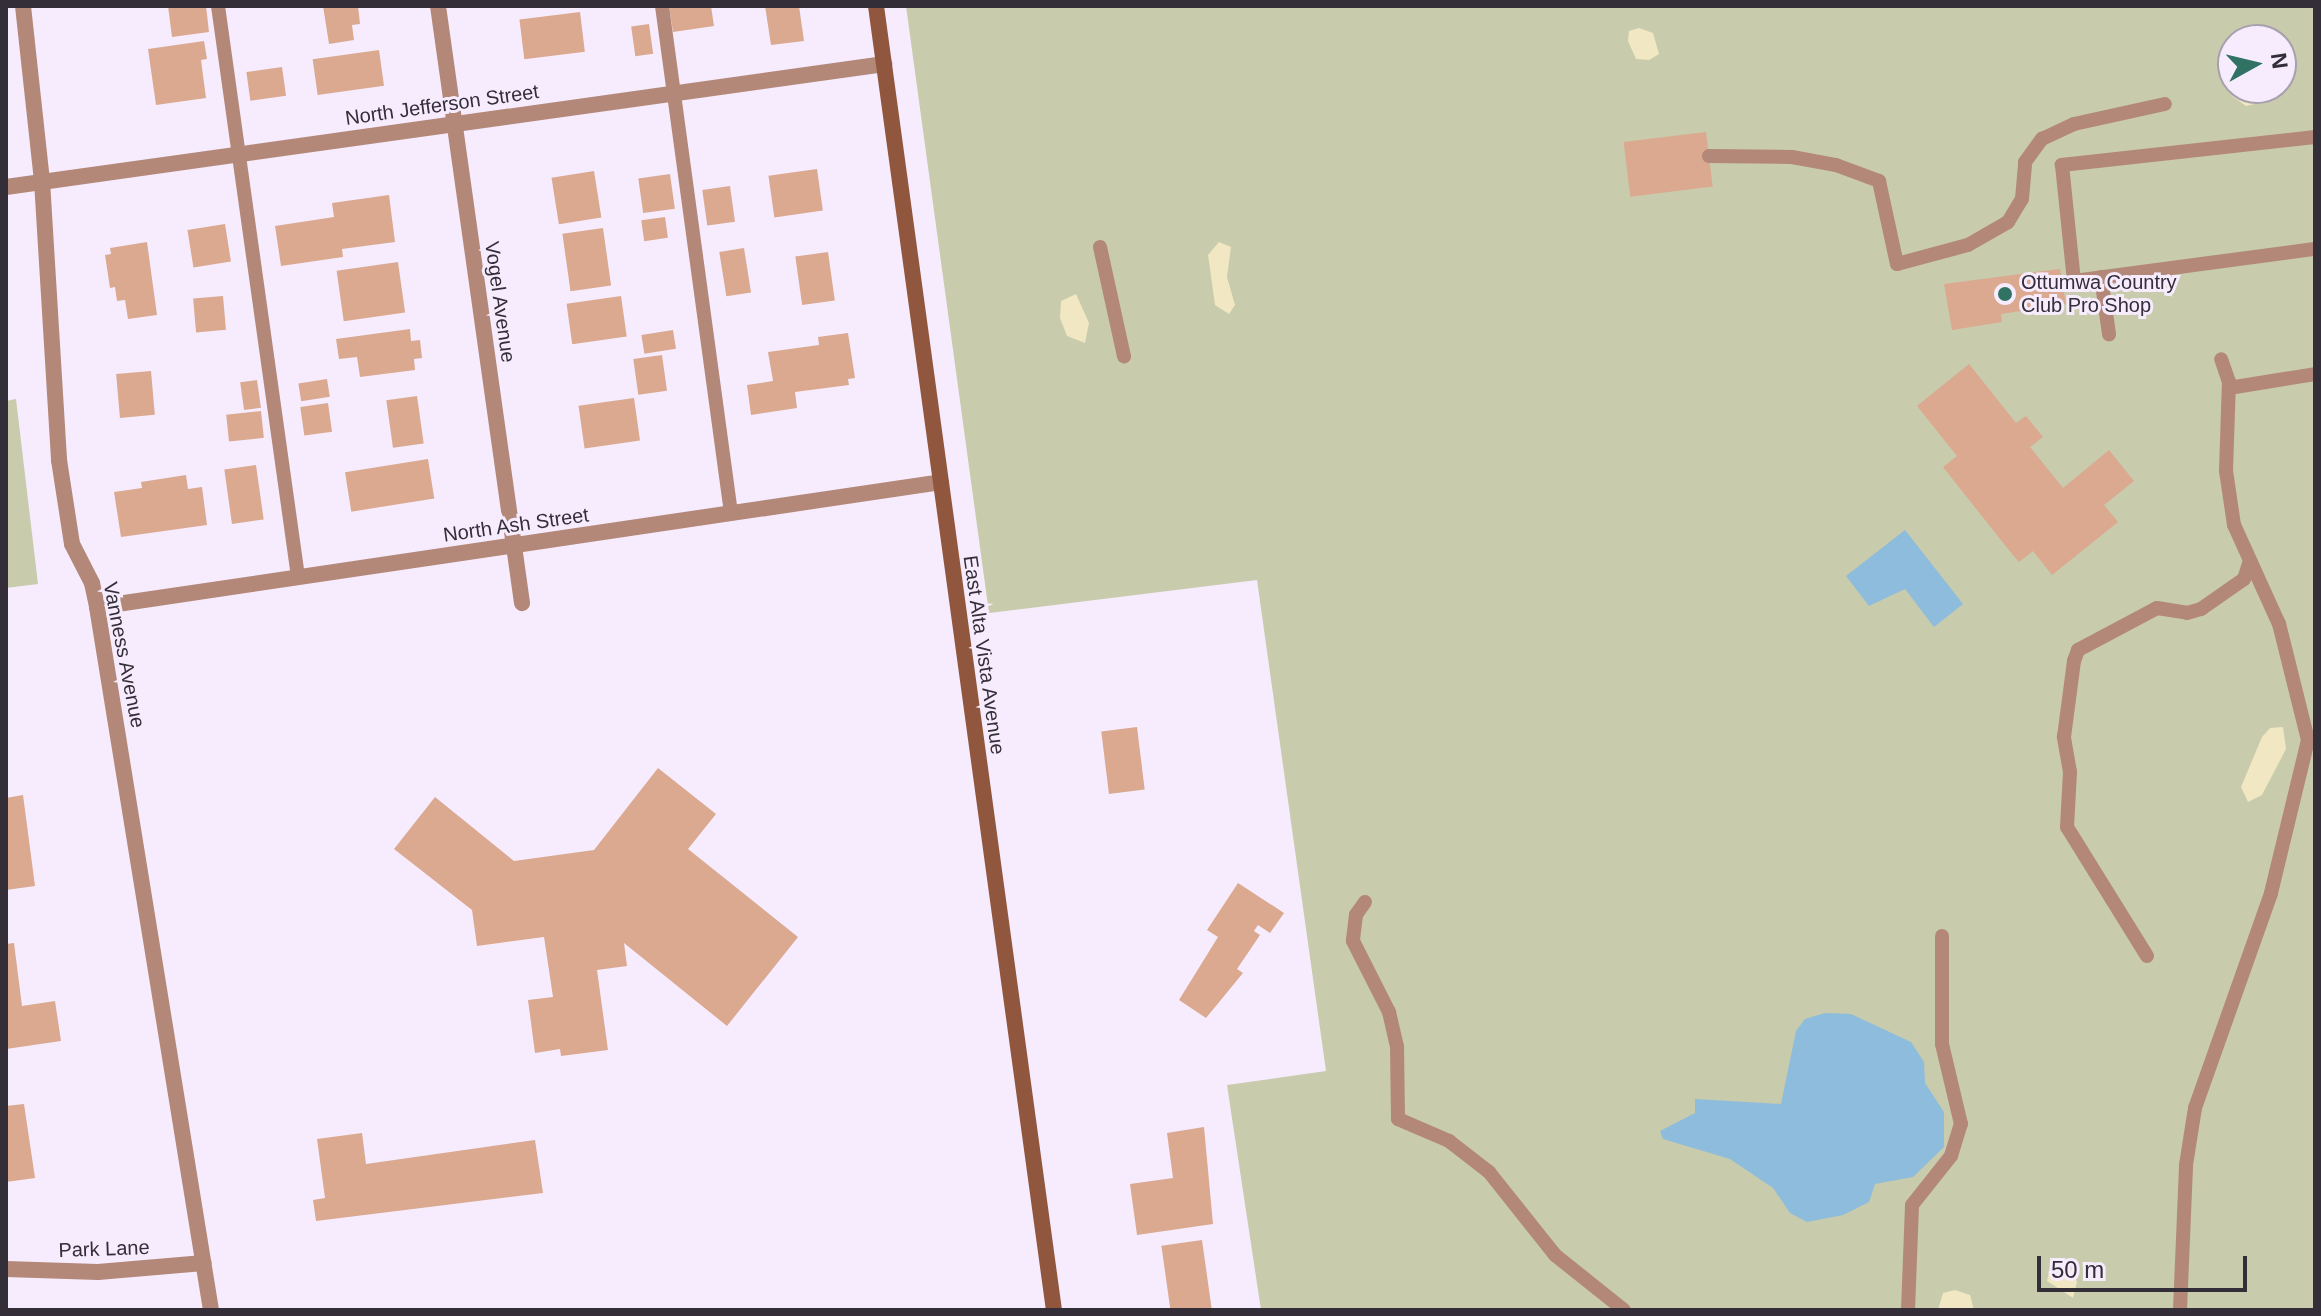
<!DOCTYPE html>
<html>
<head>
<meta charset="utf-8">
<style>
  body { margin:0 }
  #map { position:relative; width:2321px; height:1316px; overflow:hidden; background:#f6ecfe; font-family:Helvetica,sans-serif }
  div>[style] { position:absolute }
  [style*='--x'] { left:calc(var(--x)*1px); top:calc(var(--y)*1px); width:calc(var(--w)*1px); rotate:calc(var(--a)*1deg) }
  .green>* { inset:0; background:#c8cbac }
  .sand>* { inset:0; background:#f1e7c2 }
  .water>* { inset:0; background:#8dbcdc }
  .building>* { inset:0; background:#daa990; transform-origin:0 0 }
  .service>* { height:14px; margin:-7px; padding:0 7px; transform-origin:7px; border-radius:7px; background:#b38878 }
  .minor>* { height:16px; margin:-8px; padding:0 8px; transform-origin:8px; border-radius:8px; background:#b38878 }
  .tertiary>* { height:16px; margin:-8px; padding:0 8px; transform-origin:8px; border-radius:8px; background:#b38878 }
  .secondary>* { height:16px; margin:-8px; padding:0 8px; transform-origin:8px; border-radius:8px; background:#91563e }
  .dots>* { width:22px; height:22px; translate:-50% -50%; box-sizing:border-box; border:4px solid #f6ecfe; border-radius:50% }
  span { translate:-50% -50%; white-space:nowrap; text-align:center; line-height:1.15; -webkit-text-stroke:6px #f6ecfe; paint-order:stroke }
  .street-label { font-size:20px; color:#332e37 }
  .poi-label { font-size:20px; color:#332e37 }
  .left { translate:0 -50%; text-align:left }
  .frame { position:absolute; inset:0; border:8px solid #332e37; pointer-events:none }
  .north { position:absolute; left:2217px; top:24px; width:80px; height:80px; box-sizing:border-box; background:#f6ecfe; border:2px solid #a8a0ae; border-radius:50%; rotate:82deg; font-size:22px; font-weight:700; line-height:32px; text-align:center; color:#332e37 }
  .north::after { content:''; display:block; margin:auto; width:28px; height:36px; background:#307264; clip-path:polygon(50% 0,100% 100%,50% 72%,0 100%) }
  .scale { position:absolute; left:2037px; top:1256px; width:210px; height:36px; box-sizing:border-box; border:4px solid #332e37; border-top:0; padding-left:10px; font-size:24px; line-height:28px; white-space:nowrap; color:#332e37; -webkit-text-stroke:6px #f6ecfe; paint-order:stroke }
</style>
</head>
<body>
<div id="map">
  <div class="green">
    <i style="clip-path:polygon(evenodd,906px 6px,2315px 6px,2315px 1310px,1261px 1310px,1227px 1085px,1326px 1071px,1257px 580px,989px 613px,906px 6px,2233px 40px,2281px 40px,2281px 88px,2233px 88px,2233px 40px)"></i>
    <i style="clip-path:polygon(16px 399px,38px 584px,6px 588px,6px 401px)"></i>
  </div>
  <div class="sand">
    <i style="clip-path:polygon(1639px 28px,1653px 33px,1659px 54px,1649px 60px,1636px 59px,1628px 41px,1629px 31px)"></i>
    <i style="clip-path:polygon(2281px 74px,2283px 89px,2267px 101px,2246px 106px,2232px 96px,2233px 86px,2281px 88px)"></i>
    <i style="clip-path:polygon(1219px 242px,1231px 247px,1227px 277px,1235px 305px,1229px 314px,1215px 305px,1208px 255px)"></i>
    <i style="clip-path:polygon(1076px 294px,1089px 323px,1085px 343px,1067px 336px,1060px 318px,1061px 301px)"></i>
    <i style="clip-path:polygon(2283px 727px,2286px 749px,2262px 795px,2248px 802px,2241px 787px,2262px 737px,2270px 728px)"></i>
    <i style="clip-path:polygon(2062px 1262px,2070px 1267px,2077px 1282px,2073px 1298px,2047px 1281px,2051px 1264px)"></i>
    <i style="clip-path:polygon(1955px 1290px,1970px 1295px,1974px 1310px,1938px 1310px,1943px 1293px)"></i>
  </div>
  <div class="water">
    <i style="clip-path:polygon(1905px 530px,1963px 604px,1934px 627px,1905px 589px,1869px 606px,1846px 576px)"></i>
    <i style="clip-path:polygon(1825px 1013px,1851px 1014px,1911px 1042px,1924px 1062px,1925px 1083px,1944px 1112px,1944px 1147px,1913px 1177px,1875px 1184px,1869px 1202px,1843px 1215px,1807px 1222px,1790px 1213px,1773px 1188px,1730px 1159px,1663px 1139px,1660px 1131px,1695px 1113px,1695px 1099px,1781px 1104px,1796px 1031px,1805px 1019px)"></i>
  </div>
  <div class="building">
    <i style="clip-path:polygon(168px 6px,206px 6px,209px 32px,172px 37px)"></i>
    <i style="clip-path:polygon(323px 6px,358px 6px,360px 24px,352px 25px,354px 40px,329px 44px)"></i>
    <i style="clip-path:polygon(669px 6px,711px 6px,714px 26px,673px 32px)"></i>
    <i style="clip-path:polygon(765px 6px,799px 6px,804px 41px,771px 45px)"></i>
    <i style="left:580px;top:12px;width:40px;height:61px;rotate:83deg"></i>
    <i style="left:649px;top:24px;width:30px;height:18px;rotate:82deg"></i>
    <i style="clip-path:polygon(204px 41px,207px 59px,201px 60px,206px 98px,156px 105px,148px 49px)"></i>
    <i style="left:379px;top:50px;width:36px;height:67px;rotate:82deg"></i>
    <i style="left:282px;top:67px;width:29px;height:36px;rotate:82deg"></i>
    <i style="left:1706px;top:132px;width:55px;height:83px;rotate:83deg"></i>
    <i style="left:817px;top:169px;width:42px;height:49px;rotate:82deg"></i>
    <i style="left:594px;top:171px;width:47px;height:43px;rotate:81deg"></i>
    <i style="left:670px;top:174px;width:35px;height:32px;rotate:82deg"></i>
    <i style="left:730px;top:186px;width:36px;height:28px;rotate:82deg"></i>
    <i style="clip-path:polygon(389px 195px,395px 242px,342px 249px,343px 257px,281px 266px,275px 226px,334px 217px,332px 203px)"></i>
    <i style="left:665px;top:217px;width:21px;height:24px;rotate:82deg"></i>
    <i style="left:225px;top:224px;width:38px;height:38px;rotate:81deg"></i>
    <i style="left:603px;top:228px;width:58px;height:41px;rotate:82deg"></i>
    <i style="clip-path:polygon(147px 242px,157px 315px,128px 319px,125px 300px,117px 301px,115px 287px,110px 288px,105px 255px,111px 254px,110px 248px)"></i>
    <i style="left:744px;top:248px;width:45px;height:25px;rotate:81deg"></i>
    <i style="left:828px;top:252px;width:49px;height:33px;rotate:82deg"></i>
    <i style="left:398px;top:262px;width:51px;height:62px;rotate:82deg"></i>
    <i style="clip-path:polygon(2060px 269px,2066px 304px,2001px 314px,2002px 322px,1952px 330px,1944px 284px)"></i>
    <i style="left:223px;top:296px;width:34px;height:30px;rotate:85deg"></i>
    <i style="left:621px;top:296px;width:41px;height:55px;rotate:82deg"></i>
    <i style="clip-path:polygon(410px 329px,411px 341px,420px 340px,422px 358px,414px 359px,415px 370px,360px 377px,357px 357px,339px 359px,336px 339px)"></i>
    <i style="left:673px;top:330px;width:19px;height:32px;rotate:81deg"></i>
    <i style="clip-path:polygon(848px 333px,855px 378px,848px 379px,849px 385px,795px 392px,797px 408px,751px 415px,747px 385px,773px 381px,768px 352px,819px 345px,818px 337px)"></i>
    <i style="left:662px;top:355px;width:36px;height:29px;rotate:82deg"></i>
    <i style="clip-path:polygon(1969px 364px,2016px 423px,2026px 416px,2043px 437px,2030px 447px,2063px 488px,2109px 450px,2134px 481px,2104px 505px,2118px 522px,2052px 575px,2033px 551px,2019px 562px,2008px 549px,1943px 467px,1957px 456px,1917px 406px)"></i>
    <i style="left:151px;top:371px;width:44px;height:35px;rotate:85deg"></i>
    <i style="left:327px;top:379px;width:18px;height:29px;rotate:81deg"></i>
    <i style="left:257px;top:380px;width:28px;height:17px;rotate:82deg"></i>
    <i style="left:417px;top:396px;width:48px;height:31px;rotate:82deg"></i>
    <i style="left:634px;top:398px;width:43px;height:56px;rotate:82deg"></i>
    <i style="left:328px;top:403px;width:29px;height:28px;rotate:82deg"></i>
    <i style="left:261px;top:411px;width:27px;height:35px;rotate:84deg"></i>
    <i style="left:428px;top:459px;width:40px;height:84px;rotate:81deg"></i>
    <i style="left:256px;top:465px;width:55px;height:32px;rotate:82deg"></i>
    <i style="clip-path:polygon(186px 475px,188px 489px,202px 487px,207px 525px,121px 537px,114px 492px,142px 488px,141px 482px)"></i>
    <i style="left:1137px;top:727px;width:63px;height:36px;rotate:83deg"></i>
    <i style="clip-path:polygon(658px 768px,716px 814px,688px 849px,798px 937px,727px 1026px,624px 943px,627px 966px,597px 970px,608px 1050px,561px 1056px,560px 1049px,535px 1053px,528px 1000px,553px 997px,544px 937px,477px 946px,472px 910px,394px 849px,435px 797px,514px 861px,594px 850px)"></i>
    <i style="clip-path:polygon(23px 795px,35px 886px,6px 890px,6px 798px)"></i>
    <i style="clip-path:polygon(1238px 883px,1284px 913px,1270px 933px,1258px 925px,1254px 931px,1260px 935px,1237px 969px,1243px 973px,1206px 1018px,1179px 1000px,1218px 937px,1207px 930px)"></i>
    <i style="clip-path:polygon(14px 943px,22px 1006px,55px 1001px,61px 1041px,6px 1049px,6px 944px)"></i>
    <i style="clip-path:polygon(24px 1104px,35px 1178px,6px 1182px,6px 1106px)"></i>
    <i style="clip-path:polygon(1204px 1127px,1213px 1224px,1137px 1235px,1130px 1184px,1173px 1178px,1167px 1133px)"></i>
    <i style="clip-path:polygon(362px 1133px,366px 1164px,535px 1140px,543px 1193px,316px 1221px,313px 1200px,325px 1198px,317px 1139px)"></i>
    <i style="left:1202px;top:1240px;width:71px;height:41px;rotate:82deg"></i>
  </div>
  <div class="service">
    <i style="--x:218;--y:6;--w:577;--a:82.02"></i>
    <i style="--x:662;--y:6;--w:512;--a:82.25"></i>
    <i style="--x:2315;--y:137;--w:255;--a:173.7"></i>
    <i style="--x:2062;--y:165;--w:117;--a:84.1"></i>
    <i style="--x:2074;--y:281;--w:243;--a:-7.6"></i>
    <i style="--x:1709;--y:156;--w:83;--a:0.7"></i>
    <i style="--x:1792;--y:157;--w:45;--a:10.3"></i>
    <i style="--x:1836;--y:165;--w:46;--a:20.4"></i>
    <i style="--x:1879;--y:181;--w:85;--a:77.8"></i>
    <i style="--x:1897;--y:264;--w:73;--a:-15"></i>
    <i style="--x:1968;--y:245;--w:46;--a:-29.9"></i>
    <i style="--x:2008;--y:222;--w:27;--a:-59"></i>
    <i style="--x:2022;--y:199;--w:37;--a:-85"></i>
    <i style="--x:2025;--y:162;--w:29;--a:-54"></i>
    <i style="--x:2042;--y:139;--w:35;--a:-25"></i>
    <i style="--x:2074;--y:124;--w:93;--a:-12.4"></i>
    <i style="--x:1100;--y:247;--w:112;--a:77.6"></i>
    <i style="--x:2101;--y:277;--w:58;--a:82"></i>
    <i style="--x:2229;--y:388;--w:87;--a:-9.2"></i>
    <i style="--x:1365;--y:902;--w:16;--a:125"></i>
    <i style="--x:1356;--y:915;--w:26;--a:97"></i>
    <i style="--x:1353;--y:941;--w:80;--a:63.1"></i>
    <i style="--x:1389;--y:1012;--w:35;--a:77"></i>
    <i style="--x:1397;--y:1046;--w:73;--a:89.2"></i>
    <i style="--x:1398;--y:1119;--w:56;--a:23.3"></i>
    <i style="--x:1449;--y:1141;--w:51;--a:37.8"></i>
    <i style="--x:1489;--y:1172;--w:106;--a:51.5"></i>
    <i style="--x:1555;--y:1255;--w:88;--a:38.6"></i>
    <i style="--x:2147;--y:956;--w:152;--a:-121.8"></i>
    <i style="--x:2067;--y:827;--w:55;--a:-86.9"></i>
    <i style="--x:2070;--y:772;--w:36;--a:-100"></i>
    <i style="--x:2064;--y:737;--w:77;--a:-82.5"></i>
    <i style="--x:2074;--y:661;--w:12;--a:-70"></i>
    <i style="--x:2078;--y:650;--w:89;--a:-28"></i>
    <i style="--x:2157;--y:608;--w:30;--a:9"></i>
    <i style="--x:2187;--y:613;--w:15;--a:-16"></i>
    <i style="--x:2201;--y:609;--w:52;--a:-34.9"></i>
    <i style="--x:2244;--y:579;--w:16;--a:-72"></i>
    <i style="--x:1908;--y:1310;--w:105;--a:-87.8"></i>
    <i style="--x:1912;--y:1205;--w:63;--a:-51.5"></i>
    <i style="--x:1951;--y:1156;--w:34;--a:-73"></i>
    <i style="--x:1961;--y:1124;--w:82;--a:-103.4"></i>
    <i style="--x:1942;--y:1044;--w:108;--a:-90"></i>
    <i style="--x:2180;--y:1310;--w:145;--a:-87.6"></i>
    <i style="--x:2186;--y:1165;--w:58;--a:-81"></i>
    <i style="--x:2195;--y:1108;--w:228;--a:-70.5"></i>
    <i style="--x:2271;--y:893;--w:157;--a:-76.4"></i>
    <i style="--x:2308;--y:740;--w:120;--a:-104"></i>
    <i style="--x:2279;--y:624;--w:109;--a:-114.4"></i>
    <i style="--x:2234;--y:525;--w:55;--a:-98.4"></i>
    <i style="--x:2226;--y:471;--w:89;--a:-88.1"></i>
    <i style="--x:2229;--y:382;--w:24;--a:-109"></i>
  </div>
  <div class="minor">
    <i style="--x:23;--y:6;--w:176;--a:83.8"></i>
    <i style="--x:42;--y:181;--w:280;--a:86.5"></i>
    <i style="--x:59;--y:460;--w:85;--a:81.2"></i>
    <i style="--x:72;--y:544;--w:44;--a:62.9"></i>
    <i style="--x:92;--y:583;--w:25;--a:78"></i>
    <i style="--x:97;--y:607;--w:712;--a:80.79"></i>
    <i style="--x:438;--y:6;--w:603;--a:81.99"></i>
    <i style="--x:97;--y:607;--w:853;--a:-8.42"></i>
    <i style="--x:6;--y:1269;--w:92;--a:1.9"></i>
    <i style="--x:98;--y:1272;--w:106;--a:-4.9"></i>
  </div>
  <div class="tertiary">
    <i style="--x:6;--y:187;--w:887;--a:-7.97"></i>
  </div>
  <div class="secondary">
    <i style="--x:876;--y:6;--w:1316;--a:82.23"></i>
  </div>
  <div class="dots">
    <i style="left:2005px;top:294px;background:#307264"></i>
  </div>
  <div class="street-label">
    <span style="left:442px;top:105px;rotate:-8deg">North Jefferson Street</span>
    <span style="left:500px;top:302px;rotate:82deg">Vogel Avenue</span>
    <span style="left:516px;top:525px;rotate:-8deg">North Ash Street</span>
    <span style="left:124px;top:655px;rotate:79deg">Vanness Avenue</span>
    <span style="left:984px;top:655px;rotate:82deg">East Alta Vista Avenue</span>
    <span style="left:104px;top:1249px;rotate:-2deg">Park Lane</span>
  </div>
  <div class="poi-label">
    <span class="left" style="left:2021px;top:294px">Ottumwa Country<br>Club Pro Shop</span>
  </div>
  <div class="frame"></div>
  <div class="north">N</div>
  <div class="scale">50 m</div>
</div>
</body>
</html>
